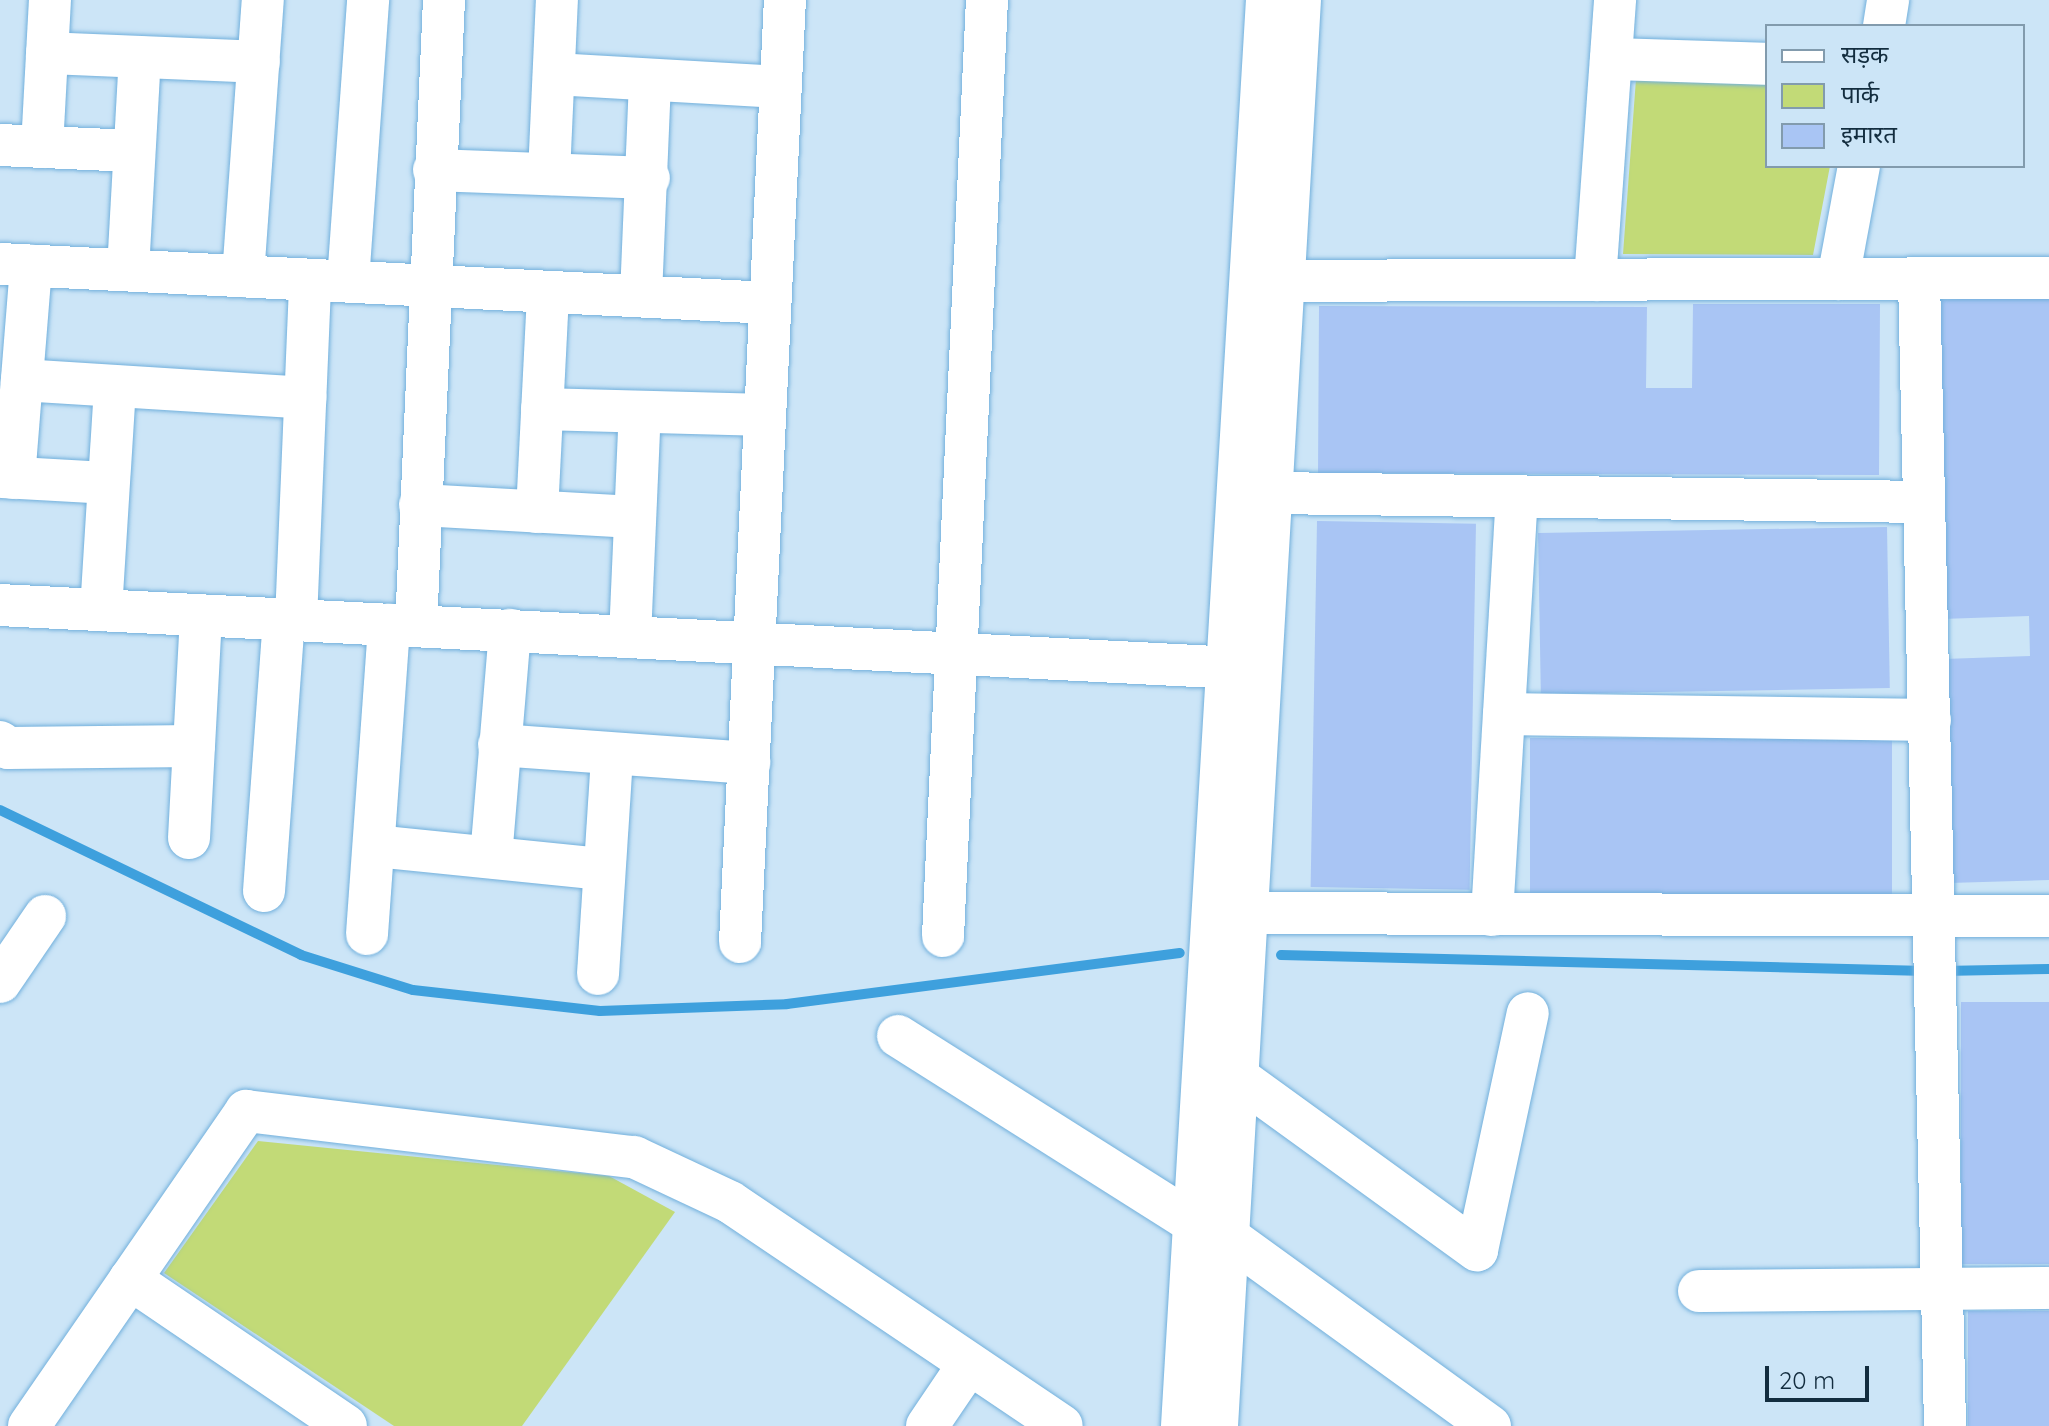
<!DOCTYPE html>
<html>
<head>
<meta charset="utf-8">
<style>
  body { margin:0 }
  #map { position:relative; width:2049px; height:1426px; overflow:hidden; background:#cce5f7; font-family:Quicksand,"Noto Sans Devanagari",sans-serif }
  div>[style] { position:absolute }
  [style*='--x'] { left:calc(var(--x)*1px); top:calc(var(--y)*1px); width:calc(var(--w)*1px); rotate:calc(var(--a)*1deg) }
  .green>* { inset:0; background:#c2da77 }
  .stream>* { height:10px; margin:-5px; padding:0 5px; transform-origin:5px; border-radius:5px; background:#3ea0dd }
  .building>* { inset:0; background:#a9c5f4; transform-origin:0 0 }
  .roads { filter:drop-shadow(0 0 2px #72b0dc) drop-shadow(0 0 2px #72b0dc) }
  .minor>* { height:42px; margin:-21px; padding:0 21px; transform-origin:21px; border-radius:21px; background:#fff }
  span { translate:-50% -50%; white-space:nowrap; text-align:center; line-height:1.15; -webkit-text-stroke:6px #cce5f7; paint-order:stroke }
  .legend { position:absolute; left:1765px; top:24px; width:260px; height:144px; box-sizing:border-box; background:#cce5f7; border:2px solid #829bad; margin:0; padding:10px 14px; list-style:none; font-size:24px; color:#132d3f }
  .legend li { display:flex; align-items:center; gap:16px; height:40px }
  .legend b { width:40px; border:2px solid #829bad }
  .scale { position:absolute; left:1765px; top:1366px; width:104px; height:36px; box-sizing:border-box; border:4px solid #132d3f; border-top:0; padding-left:10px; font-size:24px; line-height:28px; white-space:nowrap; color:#132d3f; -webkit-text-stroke:6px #cce5f7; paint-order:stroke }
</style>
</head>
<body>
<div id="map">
  <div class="green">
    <i style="clip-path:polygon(1636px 79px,1767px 82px,1767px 166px,1830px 166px,1813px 255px,1623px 254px)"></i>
    <i style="clip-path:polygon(258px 1141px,609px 1176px,675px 1212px,522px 1426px,394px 1426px,164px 1273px)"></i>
  </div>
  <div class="stream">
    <i style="--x:0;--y:810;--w:334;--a:25.7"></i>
    <i style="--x:301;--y:955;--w:117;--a:17.4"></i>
    <i style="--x:413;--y:990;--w:188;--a:6.4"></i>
    <i style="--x:600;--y:1011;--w:187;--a:-2.1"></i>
    <i style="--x:787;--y:1004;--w:396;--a:-7.4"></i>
    <i style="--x:1281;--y:955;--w:645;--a:1.42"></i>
    <i style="--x:1942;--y:971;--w:107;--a:-1.1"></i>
  </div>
  <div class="building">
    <i style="clip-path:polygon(2049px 296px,2049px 880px,1949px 883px,1944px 659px,2030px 656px,2029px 616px,1942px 619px,1934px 300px)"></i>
    <i style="clip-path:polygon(1693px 304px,1880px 304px,1879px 475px,1318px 473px,1319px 306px,1647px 307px,1646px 388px,1692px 388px)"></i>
    <i style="left:1317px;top:521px;width:159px;height:366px;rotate:1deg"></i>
    <i style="left:1887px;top:527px;width:161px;height:349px;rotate:89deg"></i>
    <i style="left:1892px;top:738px;width:157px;height:362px;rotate:90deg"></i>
    <i style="left:2049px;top:1002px;width:262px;height:88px;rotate:90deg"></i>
    <i style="left:2049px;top:1311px;width:115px;height:81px;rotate:90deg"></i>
  </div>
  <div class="roads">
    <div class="minor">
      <i style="--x:1884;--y:26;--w:26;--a:-81"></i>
      <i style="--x:47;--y:53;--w:212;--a:2.4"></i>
      <i style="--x:1611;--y:59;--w:156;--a:1.8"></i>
      <i style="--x:554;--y:74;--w:227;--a:3.3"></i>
      <i style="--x:0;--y:145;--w:134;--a:2.6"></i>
      <i style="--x:42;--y:147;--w:147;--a:-86.9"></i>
      <i style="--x:434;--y:170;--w:215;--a:2.1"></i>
      <i style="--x:549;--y:174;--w:174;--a:-87.4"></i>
      <i style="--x:0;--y:264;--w:771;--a:2.9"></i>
      <i style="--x:128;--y:270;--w:213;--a:-86.8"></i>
      <i style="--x:243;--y:276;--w:277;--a:-85.9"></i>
      <i style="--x:1838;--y:279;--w:115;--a:-79.5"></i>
      <i style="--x:1919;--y:279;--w:1147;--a:88.7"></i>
      <i style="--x:1595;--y:280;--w:281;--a:-85.9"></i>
      <i style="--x:348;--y:281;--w:282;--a:-85.9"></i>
      <i style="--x:1258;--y:281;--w:791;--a:-0.22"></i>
      <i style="--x:641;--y:296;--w:216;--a:-87.6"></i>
      <i style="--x:22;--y:380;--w:284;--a:3.6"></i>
      <i style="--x:542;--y:409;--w:223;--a:1.5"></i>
      <i style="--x:0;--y:477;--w:107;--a:3.2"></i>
      <i style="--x:14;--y:478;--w:213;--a:-85.4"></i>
      <i style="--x:1272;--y:493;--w:652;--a:0.79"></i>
      <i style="--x:420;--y:505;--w:215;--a:3.2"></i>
      <i style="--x:537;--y:512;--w:220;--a:-87.1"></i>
      <i style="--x:0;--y:605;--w:1255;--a:2.92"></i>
      <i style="--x:101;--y:610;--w:224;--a:-86.4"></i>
      <i style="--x:296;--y:620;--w:340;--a:-87.6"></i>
      <i style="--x:416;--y:626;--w:627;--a:-87.44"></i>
      <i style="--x:630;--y:637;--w:225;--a:-87.5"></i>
      <i style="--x:1504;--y:714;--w:426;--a:0.8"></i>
      <i style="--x:0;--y:742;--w:10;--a:37"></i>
      <i style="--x:8;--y:748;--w:186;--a:-0.6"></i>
      <i style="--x:499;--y:745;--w:251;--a:4.1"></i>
      <i style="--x:189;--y:838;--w:223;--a:-86.9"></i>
      <i style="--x:375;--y:846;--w:228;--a:5.8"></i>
      <i style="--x:491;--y:857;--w:228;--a:-85.2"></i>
      <i style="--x:264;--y:891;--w:273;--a:-85.8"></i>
      <i style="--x:1249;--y:913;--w:800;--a:0.21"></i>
      <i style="--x:1492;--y:915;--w:419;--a:-86.6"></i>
      <i style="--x:367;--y:934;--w:310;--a:-85.9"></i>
      <i style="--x:943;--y:936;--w:937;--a:-87.31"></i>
      <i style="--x:740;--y:942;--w:943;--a:-87.27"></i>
      <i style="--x:598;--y:974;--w:217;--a:-86.3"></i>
      <i style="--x:0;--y:982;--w:80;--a:-55.7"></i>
      <i style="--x:898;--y:1036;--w:350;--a:32.3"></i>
      <i style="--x:1239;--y:1078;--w:294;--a:35.9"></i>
      <i style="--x:1477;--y:1250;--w:242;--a:-77.9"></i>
      <i style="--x:1230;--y:1238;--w:321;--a:35.9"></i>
      <i style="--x:130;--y:1279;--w:261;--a:34.2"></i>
      <i style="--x:1699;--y:1291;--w:350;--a:-0.5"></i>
      <i style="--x:29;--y:1426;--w:383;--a:-55.4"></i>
      <i style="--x:246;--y:1111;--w:391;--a:6.8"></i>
      <i style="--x:634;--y:1157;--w:106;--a:25.1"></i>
      <i style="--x:730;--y:1202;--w:400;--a:34"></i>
      <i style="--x:927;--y:1426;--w:75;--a:-55.9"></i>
      <i style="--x:1182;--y:1426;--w:1429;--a:-86.59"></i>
      <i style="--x:1217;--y:1426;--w:1428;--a:-86.67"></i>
    </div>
  </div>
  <ul class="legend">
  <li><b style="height:10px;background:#fff"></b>सड़क</li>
  <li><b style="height:22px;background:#c2da77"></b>पार्क</li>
  <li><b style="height:22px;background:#a9c5f4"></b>इमारत</li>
  </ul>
  <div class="scale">20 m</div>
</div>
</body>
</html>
